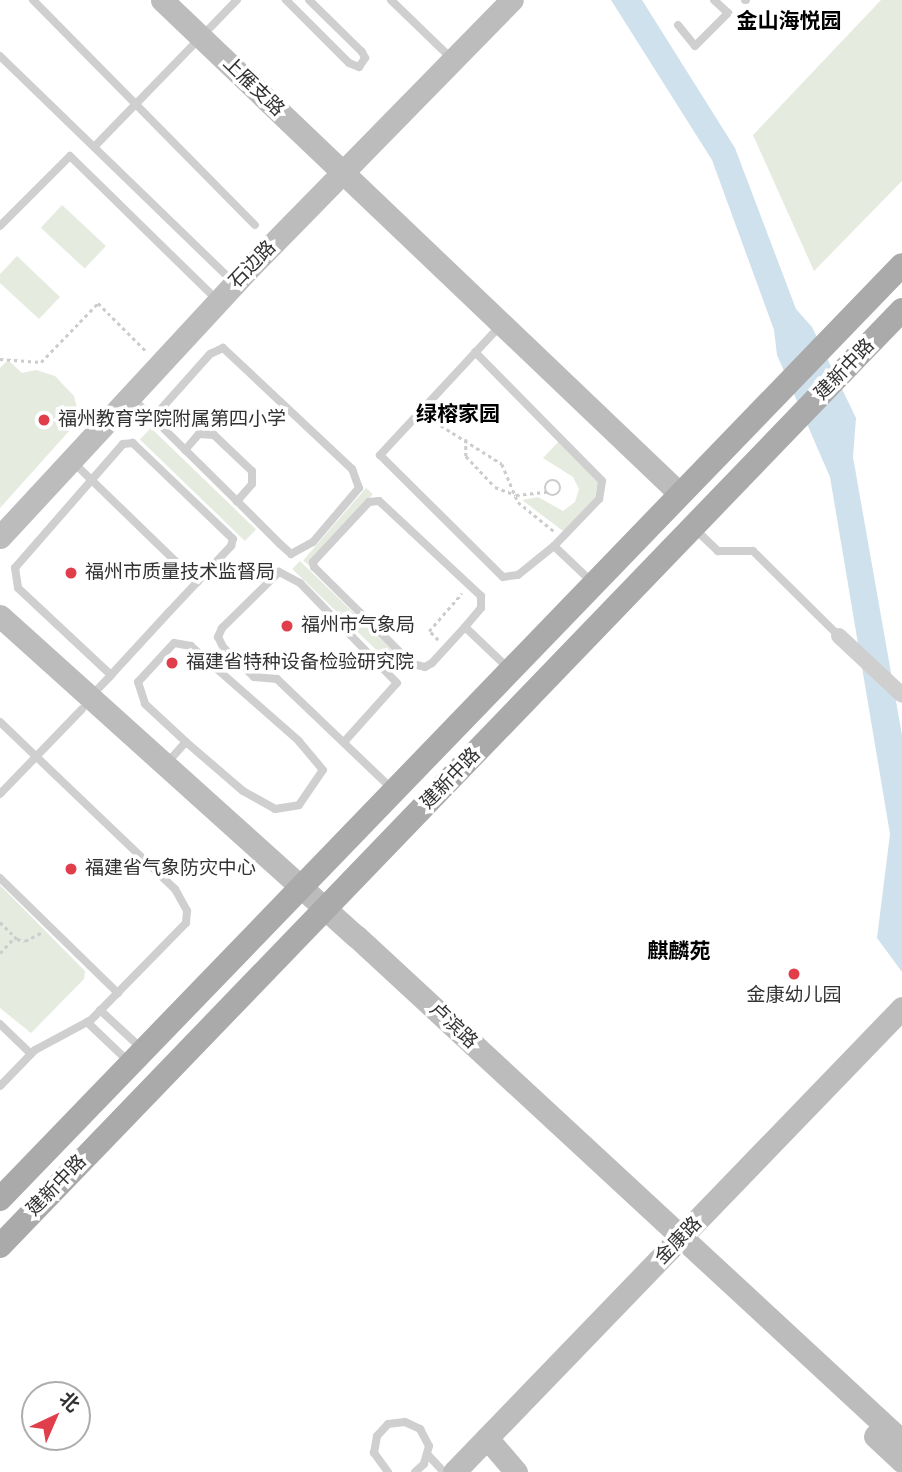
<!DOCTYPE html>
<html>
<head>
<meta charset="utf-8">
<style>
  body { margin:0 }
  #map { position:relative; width:902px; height:1472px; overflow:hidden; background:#fff; font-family:Signika,"Noto Sans SC",sans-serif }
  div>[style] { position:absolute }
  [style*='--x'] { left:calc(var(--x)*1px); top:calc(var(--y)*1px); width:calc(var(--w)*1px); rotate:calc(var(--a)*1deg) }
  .green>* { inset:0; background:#e5ebdf; transform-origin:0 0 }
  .water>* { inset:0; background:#cfe1ed }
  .path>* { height:2.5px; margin-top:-1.25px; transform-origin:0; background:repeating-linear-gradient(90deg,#ccc 0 3.5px,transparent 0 7px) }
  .path>.ring { margin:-1.25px; padding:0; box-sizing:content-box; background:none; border:2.5px solid #ccc; border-radius:50% }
  .lane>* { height:8px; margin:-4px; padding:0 4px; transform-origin:4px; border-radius:4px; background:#cfcfcf }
  .street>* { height:16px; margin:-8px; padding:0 8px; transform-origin:8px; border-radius:8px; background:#cfcfcf }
  .secondary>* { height:23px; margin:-11.5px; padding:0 11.5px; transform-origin:11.5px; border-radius:11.5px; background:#bcbcbc }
  .primary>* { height:24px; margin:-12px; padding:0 12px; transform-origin:12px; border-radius:12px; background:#aaa }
  .dots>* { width:19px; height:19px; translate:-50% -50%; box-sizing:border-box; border:4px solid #fff; border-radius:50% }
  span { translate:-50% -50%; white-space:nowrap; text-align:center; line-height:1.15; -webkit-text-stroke:7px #fff; paint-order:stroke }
  .street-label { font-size:19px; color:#323232 }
  .poi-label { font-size:19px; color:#323232 }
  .left { translate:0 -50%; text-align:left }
  .neighbourhood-label { font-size:21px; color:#000; font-weight:700 }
  .north { position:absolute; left:21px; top:1381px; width:70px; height:70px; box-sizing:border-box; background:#fff; border:2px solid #adadad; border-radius:50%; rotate:44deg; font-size:19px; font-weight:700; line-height:28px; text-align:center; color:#323232 }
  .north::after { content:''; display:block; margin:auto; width:24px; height:32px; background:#e03e4a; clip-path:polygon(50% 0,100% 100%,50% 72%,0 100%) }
</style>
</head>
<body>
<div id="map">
  <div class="green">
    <i style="clip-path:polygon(881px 0,902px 0,902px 181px,814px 271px,753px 135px)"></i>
    <i style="left:62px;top:205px;width:60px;height:31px;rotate:43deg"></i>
    <i style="clip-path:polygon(17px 256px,60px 297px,39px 319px,0 283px,0 274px)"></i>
    <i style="clip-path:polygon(8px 360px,22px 373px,36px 370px,55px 376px,74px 396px,77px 408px,70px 430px,0 508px,0 368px)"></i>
    <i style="left:151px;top:428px;width:146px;height:16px;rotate:44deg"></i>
    <i style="clip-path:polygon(560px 440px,598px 482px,595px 497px,563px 531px,522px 500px,538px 497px,563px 511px,575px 502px,579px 489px,573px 477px,543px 458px)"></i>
    <i style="left:366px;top:488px;width:9px;height:96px;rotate:41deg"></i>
    <i style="left:300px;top:561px;width:151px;height:11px;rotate:44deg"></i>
    <i style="clip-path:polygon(0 885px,85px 971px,84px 979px,31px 1033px,0 1008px)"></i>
  </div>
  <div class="water">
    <i style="clip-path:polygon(611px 0,642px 0,735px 148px,796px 309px,812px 327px,856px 418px,853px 457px,902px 735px,902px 972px,877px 938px,890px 834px,830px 477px,777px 355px,774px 330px,712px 160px)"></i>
  </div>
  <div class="path">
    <i style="--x:0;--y:359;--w:41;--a:4.2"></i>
    <i style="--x:41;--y:362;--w:82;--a:-46"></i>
    <i style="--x:98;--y:303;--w:69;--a:45"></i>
    <i style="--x:429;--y:418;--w:86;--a:32.2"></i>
    <i style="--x:502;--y:464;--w:41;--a:67.2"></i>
    <i style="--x:518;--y:502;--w:48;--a:39"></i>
    <i style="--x:466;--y:439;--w:17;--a:90"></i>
    <i style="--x:466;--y:456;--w:42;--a:46.9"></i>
    <i style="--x:495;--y:487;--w:22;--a:21"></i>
    <i style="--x:516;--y:495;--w:31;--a:-6"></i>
    <i class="ring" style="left:545px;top:480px;width:13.5px;height:13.5px"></i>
    <i style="--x:438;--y:640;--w:13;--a:-135"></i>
    <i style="--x:429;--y:631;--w:50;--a:-49"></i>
    <i style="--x:0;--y:922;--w:24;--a:45"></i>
    <i style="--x:17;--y:939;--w:8;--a:14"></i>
    <i style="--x:25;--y:941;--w:20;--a:-27"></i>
    <i style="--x:0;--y:953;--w:22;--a:-47"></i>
  </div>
  <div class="lane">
    <i style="--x:33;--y:0;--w:316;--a:45.4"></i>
    <i style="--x:286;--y:0;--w:89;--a:45"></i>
    <i style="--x:349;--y:63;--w:11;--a:22"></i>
    <i style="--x:359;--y:67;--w:11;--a:-56"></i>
    <i style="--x:365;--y:58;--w:7;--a:-117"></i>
    <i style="--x:362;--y:52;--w:74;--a:-135.5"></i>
    <i style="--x:391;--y:0;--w:85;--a:44"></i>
    <i style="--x:745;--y:0;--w:1;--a:0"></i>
    <i style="--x:678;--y:25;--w:27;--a:51"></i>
    <i style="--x:695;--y:46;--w:47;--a:-45"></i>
    <i style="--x:728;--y:13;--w:19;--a:-137"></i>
    <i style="--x:0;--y:56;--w:326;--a:44.1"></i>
    <i style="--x:94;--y:147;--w:205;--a:-45.8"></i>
    <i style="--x:0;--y:226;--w:99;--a:-45"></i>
    <i style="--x:70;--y:156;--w:204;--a:44.4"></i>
    <i style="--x:499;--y:327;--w:175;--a:132.9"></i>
    <i style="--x:380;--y:455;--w:173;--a:44.8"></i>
    <i style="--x:503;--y:577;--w:15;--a:-8"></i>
    <i style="--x:518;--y:575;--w:46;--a:-38.9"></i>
    <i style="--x:554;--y:546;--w:51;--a:43.4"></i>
    <i style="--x:475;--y:352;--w:181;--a:45.4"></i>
    <i style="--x:602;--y:481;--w:18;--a:99"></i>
    <i style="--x:599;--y:499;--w:65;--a:133.8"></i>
    <i style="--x:132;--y:398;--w:29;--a:44"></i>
    <i style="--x:153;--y:418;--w:118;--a:44.7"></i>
    <i style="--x:237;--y:501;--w:61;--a:45"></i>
    <i style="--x:280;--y:544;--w:15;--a:42"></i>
    <i style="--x:291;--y:554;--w:25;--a:-29"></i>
    <i style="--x:313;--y:542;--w:71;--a:-49.6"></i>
    <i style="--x:359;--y:488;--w:20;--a:-110"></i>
    <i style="--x:352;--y:469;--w:177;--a:-136.8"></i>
    <i style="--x:223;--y:348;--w:14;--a:155"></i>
    <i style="--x:210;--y:354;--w:86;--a:131.7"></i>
    <i style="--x:185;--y:450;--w:21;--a:-49"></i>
    <i style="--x:199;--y:434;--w:15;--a:4"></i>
    <i style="--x:214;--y:435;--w:52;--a:43.5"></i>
    <i style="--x:252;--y:471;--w:13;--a:90"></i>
    <i style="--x:252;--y:484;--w:23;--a:131"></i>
    <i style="--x:73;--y:462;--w:173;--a:44.1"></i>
    <i style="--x:695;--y:529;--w:32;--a:44"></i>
    <i style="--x:718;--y:551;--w:35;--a:0"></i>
    <i style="--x:753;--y:551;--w:121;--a:44.7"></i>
    <i style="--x:465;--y:627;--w:25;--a:-50"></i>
    <i style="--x:481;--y:608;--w:12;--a:-90"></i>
    <i style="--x:481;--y:596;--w:139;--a:-137"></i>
    <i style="--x:379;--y:501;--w:10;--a:174"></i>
    <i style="--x:369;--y:502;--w:82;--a:133"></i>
    <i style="--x:313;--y:562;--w:5;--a:79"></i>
    <i style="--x:314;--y:567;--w:138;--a:44.7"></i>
    <i style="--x:412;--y:664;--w:13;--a:13"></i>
    <i style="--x:425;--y:667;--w:8;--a:-30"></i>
    <i style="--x:432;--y:663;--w:49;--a:-47.5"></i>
    <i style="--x:465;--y:627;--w:59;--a:43.6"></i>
    <i style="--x:92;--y:695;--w:28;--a:-46"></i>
    <i style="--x:111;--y:675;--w:86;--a:-47.4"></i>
    <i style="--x:169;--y:612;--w:91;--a:-46.8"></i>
    <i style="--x:231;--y:546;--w:7;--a:-74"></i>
    <i style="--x:233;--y:539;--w:139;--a:-136.2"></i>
    <i style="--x:133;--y:443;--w:10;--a:174"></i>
    <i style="--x:123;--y:444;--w:164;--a:131.1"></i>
    <i style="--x:15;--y:568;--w:20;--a:81"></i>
    <i style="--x:18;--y:588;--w:127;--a:43.1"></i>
    <i style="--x:0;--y:722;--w:242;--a:43.7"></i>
    <i style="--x:175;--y:889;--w:25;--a:61"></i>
    <i style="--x:187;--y:911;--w:12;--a:95"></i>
    <i style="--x:186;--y:923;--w:136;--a:134.4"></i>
    <i style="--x:91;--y:1020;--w:64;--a:151.8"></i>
    <i style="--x:35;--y:1050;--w:50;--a:134.2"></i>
    <i style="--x:344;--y:742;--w:79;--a:-48.1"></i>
    <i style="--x:397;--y:683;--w:139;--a:-134.1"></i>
    <i style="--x:300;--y:583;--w:24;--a:-152"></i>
    <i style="--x:279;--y:572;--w:80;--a:135.5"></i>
    <i style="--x:222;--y:628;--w:10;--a:114"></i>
    <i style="--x:218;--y:637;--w:11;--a:63"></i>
    <i style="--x:223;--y:647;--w:43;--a:44.1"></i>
    <i style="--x:254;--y:677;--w:23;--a:5"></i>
    <i style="--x:277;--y:679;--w:158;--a:43.7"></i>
    <i style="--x:167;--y:763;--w:28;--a:-48"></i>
    <i style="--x:186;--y:742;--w:75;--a:40.7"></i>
    <i style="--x:243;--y:791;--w:37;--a:29"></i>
    <i style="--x:275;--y:809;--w:24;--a:-9"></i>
    <i style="--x:299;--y:805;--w:42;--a:-55.6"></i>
    <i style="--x:323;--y:770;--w:38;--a:-130"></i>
    <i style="--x:299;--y:741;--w:144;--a:-138.7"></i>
    <i style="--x:191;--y:646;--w:17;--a:-170"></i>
    <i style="--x:174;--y:643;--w:53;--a:132.7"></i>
    <i style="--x:138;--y:682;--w:23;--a:72"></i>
    <i style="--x:145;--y:704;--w:56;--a:42.8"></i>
    <i style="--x:0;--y:794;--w:118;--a:-46"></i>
    <i style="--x:0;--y:878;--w:165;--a:44.3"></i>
    <i style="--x:100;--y:1010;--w:56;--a:42.8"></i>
    <i style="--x:87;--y:1022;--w:57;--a:43.6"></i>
    <i style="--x:0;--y:1024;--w:43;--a:44.1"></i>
    <i style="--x:428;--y:1455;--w:23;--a:47"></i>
    <i style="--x:388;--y:1472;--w:24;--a:-126"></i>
    <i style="--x:374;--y:1453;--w:17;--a:-80"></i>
    <i style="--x:377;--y:1436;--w:16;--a:-47"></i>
    <i style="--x:388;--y:1424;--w:17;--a:-7"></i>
    <i style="--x:405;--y:1422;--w:17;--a:25"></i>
    <i style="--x:420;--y:1429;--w:19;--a:62"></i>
    <i style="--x:429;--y:1446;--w:19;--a:106"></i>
    <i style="--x:424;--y:1464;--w:12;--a:138"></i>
  </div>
  <div class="street">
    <i style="--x:839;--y:636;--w:86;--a:43.1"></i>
  </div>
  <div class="secondary">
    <i style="--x:162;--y:0;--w:714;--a:43.64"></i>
    <i style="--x:0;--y:537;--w:375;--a:-47.2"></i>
    <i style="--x:255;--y:262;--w:367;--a:-45.6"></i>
    <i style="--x:0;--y:616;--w:479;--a:42"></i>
    <i style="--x:356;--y:936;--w:744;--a:42.77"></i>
    <i style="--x:875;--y:1436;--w:37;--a:43"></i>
    <i style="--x:487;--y:1438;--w:45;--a:49.5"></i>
    <i style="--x:454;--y:1472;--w:645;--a:-46.01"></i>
  </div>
  <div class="primary">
    <i style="--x:0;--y:1199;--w:1298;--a:-46"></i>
    <i style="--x:0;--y:1246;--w:1300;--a:-46.06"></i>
  </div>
  <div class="dots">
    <i style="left:44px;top:420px;background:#e03e4a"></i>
    <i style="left:71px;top:573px;background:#e03e4a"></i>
    <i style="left:287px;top:626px;background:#e03e4a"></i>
    <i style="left:172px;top:663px;background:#e03e4a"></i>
    <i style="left:71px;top:869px;background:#e03e4a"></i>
    <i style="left:794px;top:974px;background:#e03e4a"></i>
  </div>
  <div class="street-label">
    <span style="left:253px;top:87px;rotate:44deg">上雁支路</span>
    <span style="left:253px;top:265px;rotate:-46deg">石边路</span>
    <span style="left:845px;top:370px;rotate:-46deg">建新中路</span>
    <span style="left:451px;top:779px;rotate:-46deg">建新中路</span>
    <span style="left:453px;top:1026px;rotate:43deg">卢滨路</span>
    <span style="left:57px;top:1186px;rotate:-46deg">建新中路</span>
    <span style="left:679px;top:1241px;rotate:-46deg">金康路</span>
  </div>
  <div class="poi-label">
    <span class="left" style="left:58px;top:420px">福州教育学院附属第四小学</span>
    <span class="left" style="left:85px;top:573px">福州市质量技术监督局</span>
    <span class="left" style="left:301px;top:626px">福州市气象局</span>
    <span class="left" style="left:186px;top:663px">福建省特种设备检验研究院</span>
    <span class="left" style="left:85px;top:869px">福建省气象防灾中心</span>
    <span style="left:794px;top:996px">金康幼儿园</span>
  </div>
  <div class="neighbourhood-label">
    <span style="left:789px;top:21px">金山海悦园</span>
    <span style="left:458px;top:414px">绿榕家园</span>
    <span style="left:679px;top:951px">麒麟苑</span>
  </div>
  <div class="north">北</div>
</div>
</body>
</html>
